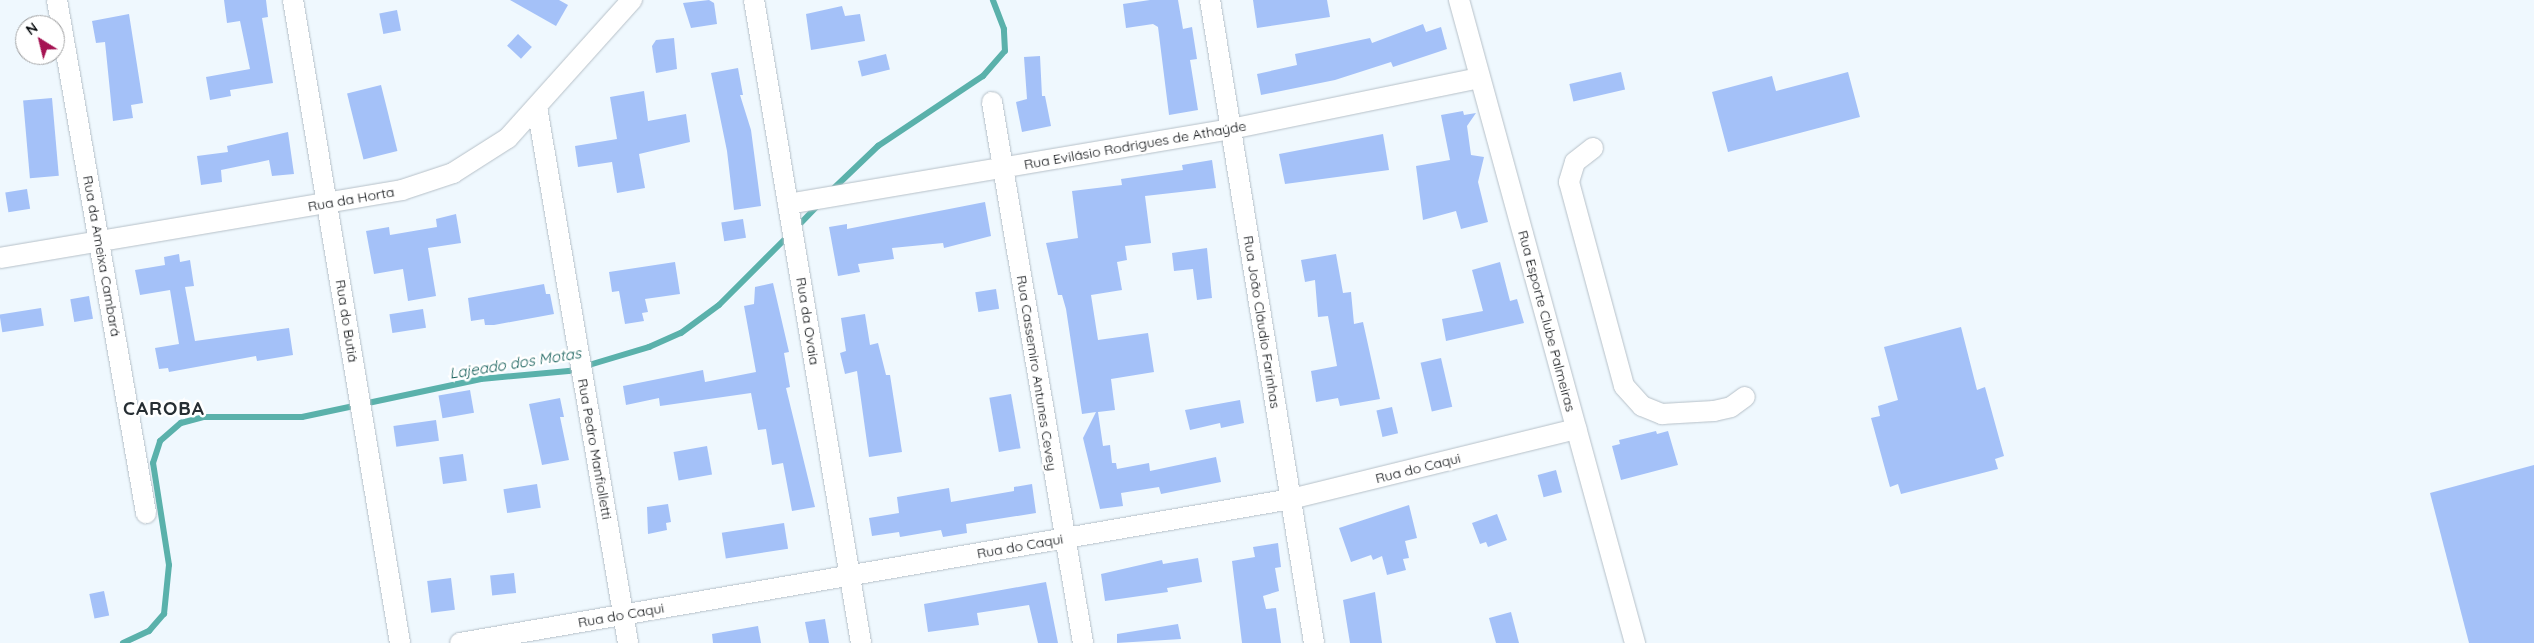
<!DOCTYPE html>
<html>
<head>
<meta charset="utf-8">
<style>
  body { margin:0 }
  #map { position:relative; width:2534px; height:643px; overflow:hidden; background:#eff8fe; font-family:Quicksand,sans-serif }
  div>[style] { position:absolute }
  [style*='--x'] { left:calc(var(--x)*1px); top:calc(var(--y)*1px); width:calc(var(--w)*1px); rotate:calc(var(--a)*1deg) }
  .stream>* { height:6px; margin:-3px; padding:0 3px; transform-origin:3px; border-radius:3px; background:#5ab1ab }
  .building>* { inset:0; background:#a4c1f8; transform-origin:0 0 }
  .roads { filter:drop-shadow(0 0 1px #b6c0c8) drop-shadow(0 0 1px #b6c0c8) }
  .minor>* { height:20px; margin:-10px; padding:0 10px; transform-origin:10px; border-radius:10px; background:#fff }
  span { translate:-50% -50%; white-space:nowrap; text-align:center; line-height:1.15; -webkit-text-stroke:5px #fff; paint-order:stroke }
  .street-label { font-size:14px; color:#090c0f }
  .water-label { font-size:15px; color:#145e59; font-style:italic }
  .district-label { font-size:19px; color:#262e33; font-weight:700; letter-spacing:1px }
  .north { position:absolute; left:15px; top:15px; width:50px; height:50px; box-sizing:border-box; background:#fff; border:1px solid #9d9e9f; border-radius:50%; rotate:324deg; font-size:14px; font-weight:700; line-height:20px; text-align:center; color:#090c0f }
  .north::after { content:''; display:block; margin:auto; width:18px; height:22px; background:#a51352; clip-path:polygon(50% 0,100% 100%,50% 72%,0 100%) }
</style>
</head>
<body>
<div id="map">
  <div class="stream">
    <i style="--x:832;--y:190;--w:64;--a:-43.7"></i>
    <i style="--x:878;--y:146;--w:126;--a:-33.7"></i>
    <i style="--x:983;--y:76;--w:33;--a:-49"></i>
    <i style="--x:1005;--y:51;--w:22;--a:-93"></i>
    <i style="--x:1004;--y:29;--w:31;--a:-111"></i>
    <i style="--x:796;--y:228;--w:32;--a:-46"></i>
    <i style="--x:123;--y:643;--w:29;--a:-25"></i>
    <i style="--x:149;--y:631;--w:23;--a:-49"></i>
    <i style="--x:164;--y:614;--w:49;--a:-84.2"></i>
    <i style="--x:169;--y:565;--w:103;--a:-98.9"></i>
    <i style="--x:153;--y:463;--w:23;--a:-72"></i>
    <i style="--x:160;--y:441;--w:28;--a:-41"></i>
    <i style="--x:181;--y:423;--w:24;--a:-15"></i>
    <i style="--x:204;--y:417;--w:98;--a:0"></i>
    <i style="--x:302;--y:417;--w:183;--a:-12"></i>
    <i style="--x:481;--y:379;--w:88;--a:-5.2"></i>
    <i style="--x:569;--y:371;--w:84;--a:-16.7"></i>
    <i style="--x:649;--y:347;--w:35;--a:-24"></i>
    <i style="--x:681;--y:333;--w:47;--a:-36.4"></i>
    <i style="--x:719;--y:305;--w:99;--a:-45"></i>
  </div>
  <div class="building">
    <i style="clip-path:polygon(224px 0,266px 0,268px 17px,262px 18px,273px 83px,230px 90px,231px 96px,210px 100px,206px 77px,250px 69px,240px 21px,227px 23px)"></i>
    <i style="clip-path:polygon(510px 0,559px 0,568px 5px,556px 26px)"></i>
    <i style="clip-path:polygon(709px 0,714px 3px,717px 24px,691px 28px,683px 3px)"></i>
    <i style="clip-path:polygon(1150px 0,1178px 0,1183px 29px,1192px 27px,1197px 59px,1190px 60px,1198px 110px,1169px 115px,1158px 27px,1153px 24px,1126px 28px,1123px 4px)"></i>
    <i style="clip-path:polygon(1253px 0,1327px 0,1330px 17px,1257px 28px)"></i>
    <i style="clip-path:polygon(842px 6px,845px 16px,860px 14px,865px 41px,811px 50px,806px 14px)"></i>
    <i style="left:397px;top:10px;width:21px;height:18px;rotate:79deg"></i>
    <i style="clip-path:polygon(129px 14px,143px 103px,131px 105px,133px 118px,113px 121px,105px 42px,96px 43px,92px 21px)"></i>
    <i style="clip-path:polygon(1423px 24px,1426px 32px,1441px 27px,1447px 49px,1393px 67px,1391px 62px,1335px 80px,1261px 95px,1257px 74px,1297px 65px,1295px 54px,1370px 38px,1372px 43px)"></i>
    <i style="left:518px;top:34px;width:19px;height:16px;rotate:43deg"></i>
    <i style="clip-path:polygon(674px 38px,677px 69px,656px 73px,652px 46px,656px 40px)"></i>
    <i style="left:886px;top:54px;width:16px;height:29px;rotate:76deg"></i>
    <i style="clip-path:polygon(1040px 56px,1042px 96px,1045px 96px,1051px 126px,1022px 132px,1016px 102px,1027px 99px,1024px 57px)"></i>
    <i style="clip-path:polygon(738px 68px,743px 95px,740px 95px,751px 130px,761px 206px,734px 210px,727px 151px,711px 73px)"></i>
    <i style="left:1621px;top:72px;width:18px;height:53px;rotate:77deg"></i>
    <i style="clip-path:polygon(1848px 72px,1860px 117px,1728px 152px,1712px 92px,1772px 76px,1776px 91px)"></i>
    <i style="left:381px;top:85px;width:68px;height:35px;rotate:76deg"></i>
    <i style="clip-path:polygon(644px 91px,648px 121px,686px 114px,690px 142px,639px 154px,645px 188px,617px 193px,612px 162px,578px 167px,575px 146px,617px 139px,610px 97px)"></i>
    <i style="left:52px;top:98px;width:78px;height:29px;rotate:85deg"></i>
    <i style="clip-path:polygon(1463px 111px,1464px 115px,1476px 113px,1467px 126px,1471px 155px,1484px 157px,1478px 182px,1488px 222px,1461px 229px,1456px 211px,1423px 220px,1416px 166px,1450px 160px,1441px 115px)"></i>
    <i style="clip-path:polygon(288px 132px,294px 174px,272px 176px,269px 160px,221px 170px,222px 182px,201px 185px,197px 156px,228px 152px,227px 146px)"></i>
    <i style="clip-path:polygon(1383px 134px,1389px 170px,1285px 184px,1279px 154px)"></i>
    <i style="clip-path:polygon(1212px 160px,1216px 188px,1145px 196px,1151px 243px,1125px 246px,1127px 260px,1117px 262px,1122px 290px,1091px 295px,1098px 340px,1148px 333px,1154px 372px,1111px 379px,1115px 410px,1098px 412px,1103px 446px,1110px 445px,1112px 463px,1116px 463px,1117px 469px,1149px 463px,1150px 471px,1216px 457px,1221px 482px,1161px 494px,1159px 487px,1121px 493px,1123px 506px,1100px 509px,1083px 438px,1096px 412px,1082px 414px,1066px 309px,1062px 295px,1058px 295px,1046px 243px,1078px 238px,1072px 191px,1122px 185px,1121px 179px,1183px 170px,1182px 165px)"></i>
    <i style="left:27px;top:189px;width:20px;height:22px;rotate:81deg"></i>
    <i style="clip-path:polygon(985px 202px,991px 236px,944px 248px,943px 243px,892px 248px,894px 259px,858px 264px,860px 272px,838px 276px,829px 227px,847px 224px,847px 229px)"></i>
    <i style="clip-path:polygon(456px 214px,461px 243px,428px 248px,436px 296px,408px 301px,403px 269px,374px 274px,366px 231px,389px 227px,390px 235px,437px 227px,436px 219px)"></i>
    <i style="left:743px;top:219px;width:19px;height:22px;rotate:81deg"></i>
    <i style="clip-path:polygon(1207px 248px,1212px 298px,1197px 300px,1193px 269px,1174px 271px,1172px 253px)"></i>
    <i style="clip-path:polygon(179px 254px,180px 262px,190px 260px,194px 286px,185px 287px,195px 341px,289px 328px,293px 355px,257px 361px,256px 356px,169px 372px,168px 368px,159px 369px,155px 348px,179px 344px,170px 290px,140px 295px,135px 270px,165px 265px,164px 257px)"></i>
    <i style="clip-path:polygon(1336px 254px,1343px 293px,1351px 292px,1354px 324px,1363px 322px,1380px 399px,1340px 406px,1338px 398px,1316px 402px,1311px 371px,1337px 366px,1328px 316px,1318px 317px,1315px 280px,1305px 282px,1301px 260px)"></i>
    <i style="clip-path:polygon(675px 262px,680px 294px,645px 299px,648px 312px,642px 313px,644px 321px,625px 324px,619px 291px,612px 292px,609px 272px)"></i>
    <i style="clip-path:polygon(1500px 262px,1510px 301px,1517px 299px,1524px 323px,1446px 341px,1442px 319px,1483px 311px,1472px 270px)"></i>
    <i style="clip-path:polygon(773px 283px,789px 352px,784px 353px,790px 387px,786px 388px,815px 507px,792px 511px,783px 463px,772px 465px,766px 429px,758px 430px,751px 393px,660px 406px,659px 398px,626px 405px,623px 386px,703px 370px,705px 382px,756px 372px,744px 306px,754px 304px,755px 287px)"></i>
    <i style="clip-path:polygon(544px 284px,546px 294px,550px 294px,554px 314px,494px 325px,485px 325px,484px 319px,471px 321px,468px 298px)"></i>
    <i style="left:996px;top:289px;width:20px;height:21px;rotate:81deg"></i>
    <i style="left:89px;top:296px;width:23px;height:19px;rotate:80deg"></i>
    <i style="left:41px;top:308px;width:18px;height:42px;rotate:81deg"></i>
    <i style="left:423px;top:309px;width:19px;height:34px;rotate:81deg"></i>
    <i style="clip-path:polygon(865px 314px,870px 345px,878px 343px,886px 375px,890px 375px,902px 452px,869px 457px,857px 371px,845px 374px,840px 353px,846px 351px,841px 318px)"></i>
    <i style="clip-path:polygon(1961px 327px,1977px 390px,1985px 387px,2004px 456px,1995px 459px,1998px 469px,1901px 494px,1898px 484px,1890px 487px,1871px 418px,1880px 416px,1878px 406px,1898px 400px,1884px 347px)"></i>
    <i style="left:1441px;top:358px;width:50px;height:21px;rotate:77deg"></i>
    <i style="left:470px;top:390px;width:23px;height:32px;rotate:80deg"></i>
    <i style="left:1011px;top:394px;width:55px;height:22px;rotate:80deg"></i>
    <i style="clip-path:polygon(560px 398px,564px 417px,560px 417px,569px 460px,542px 465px,529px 404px)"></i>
    <i style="clip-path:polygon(1240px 400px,1244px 423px,1221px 428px,1220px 423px,1190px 430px,1185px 410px)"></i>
    <i style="left:1392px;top:407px;width:27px;height:16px;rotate:77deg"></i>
    <i style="left:436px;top:420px;width:21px;height:43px;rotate:82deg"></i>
    <i style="clip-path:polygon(1656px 431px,1657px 434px,1668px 431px,1678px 465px,1621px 480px,1612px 446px,1620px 444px,1619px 440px)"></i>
    <i style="left:707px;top:446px;width:29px;height:34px;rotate:80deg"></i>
    <i style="left:463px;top:454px;width:27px;height:24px;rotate:82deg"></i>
    <i style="clip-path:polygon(2534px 465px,2534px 643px,2469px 643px,2430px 493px)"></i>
    <i style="left:1556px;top:470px;width:23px;height:19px;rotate:75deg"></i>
    <i style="left:537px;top:484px;width:24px;height:34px;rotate:81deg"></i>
    <i style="clip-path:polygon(1032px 484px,1036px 513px,966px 524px,967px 533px,943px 537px,941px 530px,900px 537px,899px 532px,872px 536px,869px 518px,899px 513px,897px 497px,949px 488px,951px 502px,1014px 491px,1014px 487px)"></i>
    <i style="clip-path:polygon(668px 504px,671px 522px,666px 523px,667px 530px,648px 534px,647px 507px)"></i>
    <i style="clip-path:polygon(1409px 505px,1417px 538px,1405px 541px,1409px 558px,1403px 559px,1406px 570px,1387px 575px,1382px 556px,1373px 560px,1371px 555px,1351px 562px,1339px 528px)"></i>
    <i style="clip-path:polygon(1497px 514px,1507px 540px,1488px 547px,1486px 542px,1480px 544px,1472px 523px)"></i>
    <i style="left:784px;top:523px;width:26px;height:63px;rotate:81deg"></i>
    <i style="clip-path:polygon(1278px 543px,1281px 567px,1275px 568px,1279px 591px,1263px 596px,1266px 609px,1276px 608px,1281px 643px,1242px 643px,1232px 561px,1255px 557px,1253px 547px)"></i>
    <i style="clip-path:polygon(1198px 558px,1202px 582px,1167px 588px,1168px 592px,1105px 601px,1101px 574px,1162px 560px,1163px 564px)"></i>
    <i style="left:514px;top:573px;width:20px;height:24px;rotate:84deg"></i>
    <i style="left:451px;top:578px;width:32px;height:24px;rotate:83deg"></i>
    <i style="clip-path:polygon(1046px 582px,1058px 643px,1038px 643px,1029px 605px,977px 613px,979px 625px,928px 632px,924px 604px)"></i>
    <i style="left:104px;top:591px;width:25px;height:15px;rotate:78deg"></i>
    <i style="clip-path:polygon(1375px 592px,1382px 643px,1350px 643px,1343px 600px)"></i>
    <i style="clip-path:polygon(1511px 612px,1519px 643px,1496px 643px,1489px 618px)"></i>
    <i style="clip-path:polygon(825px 619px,829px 643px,809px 643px,805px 622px)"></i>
    <i style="clip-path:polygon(1178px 624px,1181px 639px,1117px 643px,1117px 634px)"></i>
    <i style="clip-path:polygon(758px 626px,761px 643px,713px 643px,712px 634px)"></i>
  </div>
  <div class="roads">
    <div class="minor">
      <i style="--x:57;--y:0;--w:521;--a:80.16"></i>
      <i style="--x:293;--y:0;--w:652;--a:80.55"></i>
      <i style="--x:754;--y:0;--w:652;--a:80.55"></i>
      <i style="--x:1210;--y:0;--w:651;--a:80.81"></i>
      <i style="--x:1459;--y:0;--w:667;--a:74.69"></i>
      <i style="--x:992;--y:102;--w:549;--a:80.45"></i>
      <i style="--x:537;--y:107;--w:544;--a:80.36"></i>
      <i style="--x:1593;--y:148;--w:23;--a:142"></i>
      <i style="--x:1575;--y:162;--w:21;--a:107"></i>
      <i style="--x:1569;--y:182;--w:211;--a:74.9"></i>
      <i style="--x:1624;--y:386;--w:27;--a:48"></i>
      <i style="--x:1642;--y:406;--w:22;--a:22"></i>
      <i style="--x:1662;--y:414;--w:52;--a:-3.3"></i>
      <i style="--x:1714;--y:411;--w:17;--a:-13"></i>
      <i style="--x:1731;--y:407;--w:17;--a:-36"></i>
      <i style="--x:788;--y:204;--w:449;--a:-9.6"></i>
      <i style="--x:1231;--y:129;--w:254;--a:-11.6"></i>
      <i style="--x:0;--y:258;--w:408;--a:-9.6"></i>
      <i style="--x:402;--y:190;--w:54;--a:-18.4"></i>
      <i style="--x:453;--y:173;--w:65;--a:-32.5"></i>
      <i style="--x:508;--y:138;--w:186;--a:-48.1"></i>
      <i style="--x:460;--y:643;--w:843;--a:-9.83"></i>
      <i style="--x:1291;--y:499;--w:294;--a:-13.8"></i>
    </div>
  </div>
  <div class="street-label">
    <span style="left:1135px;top:145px;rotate:-10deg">Rua Evilásio Rodrigues de Athaýde</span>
    <span style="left:351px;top:199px;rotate:-10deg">Rua da Horta</span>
    <span style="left:102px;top:256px;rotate:80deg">Rua da Ameixa Cambará</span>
    <span style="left:347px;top:321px;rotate:81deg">Rua do Butiá</span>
    <span style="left:808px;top:321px;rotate:81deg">Rua da Ovaia</span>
    <span style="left:1547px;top:321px;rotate:75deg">Rua Esporte Clube Palmeiras</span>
    <span style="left:1262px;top:322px;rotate:81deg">Rua João Cláudio Farinhas</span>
    <span style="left:1037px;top:373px;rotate:81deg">Rua Cassemiro Antunes Cevey</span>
    <span style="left:595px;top:449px;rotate:80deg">Rua Pedro Manfiolletti</span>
    <span style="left:1418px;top:468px;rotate:-14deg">Rua do Caqui</span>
    <span style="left:1020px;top:546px;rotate:-10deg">Rua do Caqui</span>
    <span style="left:621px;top:615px;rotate:-10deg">Rua do Caqui</span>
  </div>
  <div class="water-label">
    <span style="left:515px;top:363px;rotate:-9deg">Lajeado dos Motas</span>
  </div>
  <div class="district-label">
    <span style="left:164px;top:409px">CAROBA</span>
  </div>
  <div class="north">N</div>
</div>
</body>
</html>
